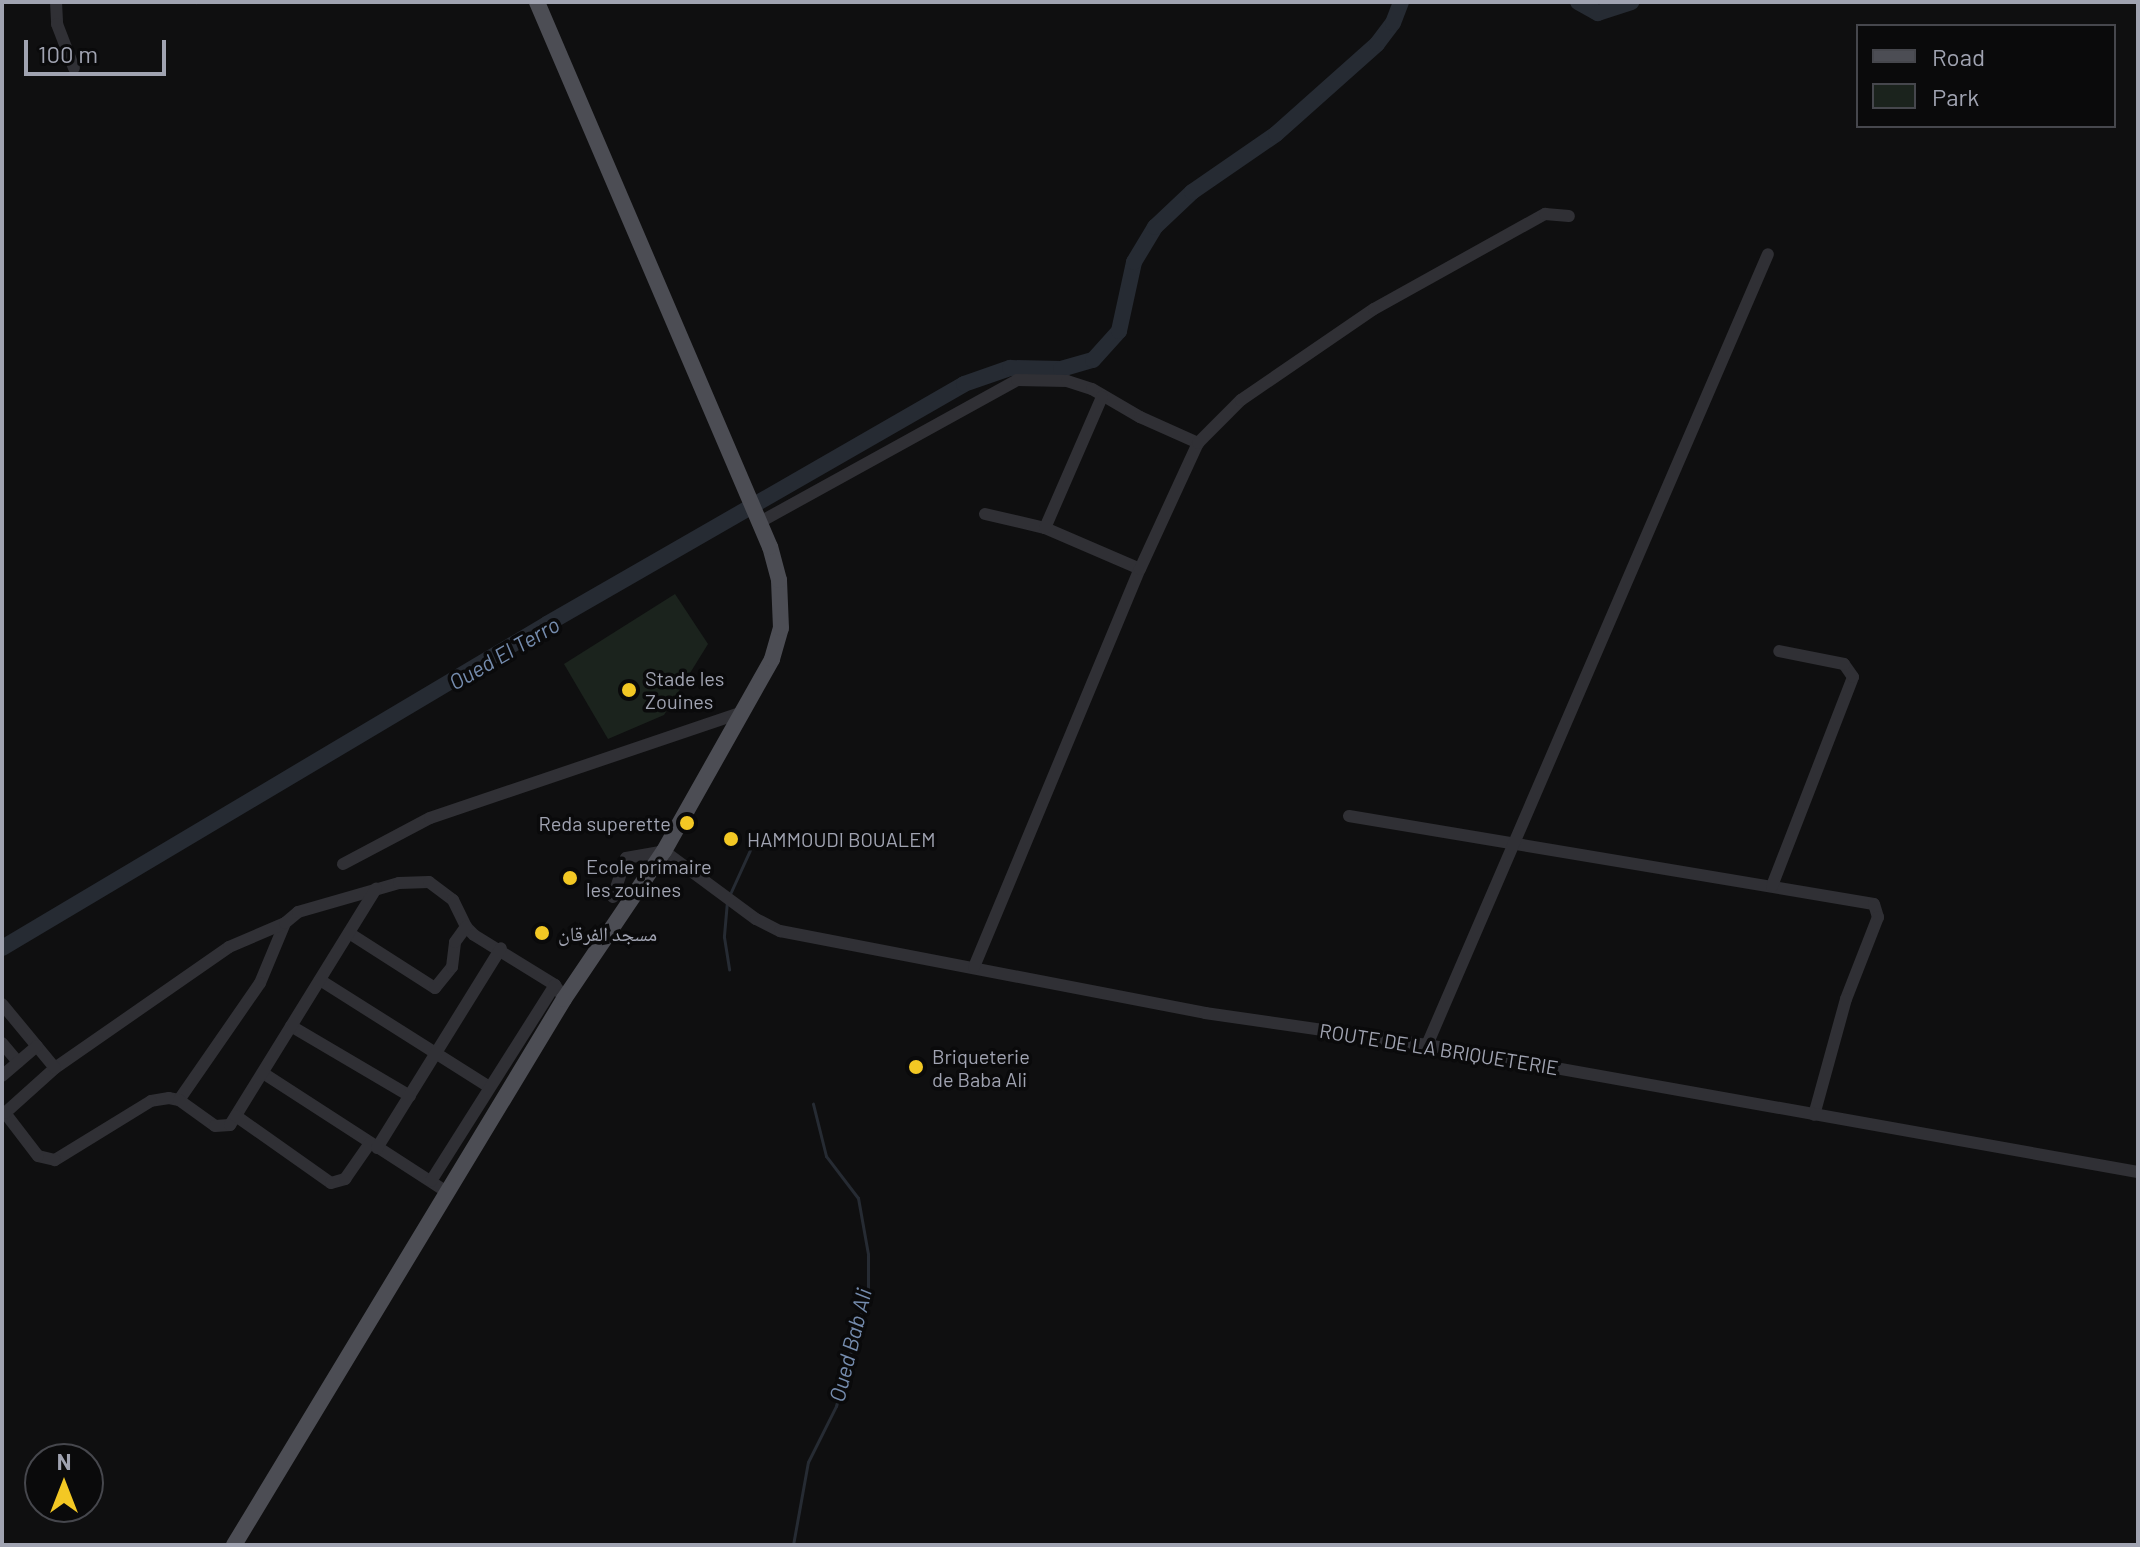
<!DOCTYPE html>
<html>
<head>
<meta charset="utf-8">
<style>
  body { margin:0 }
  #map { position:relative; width:2140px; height:1547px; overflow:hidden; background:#0f0f10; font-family:Barlow,"Noto Naskh Arabic",sans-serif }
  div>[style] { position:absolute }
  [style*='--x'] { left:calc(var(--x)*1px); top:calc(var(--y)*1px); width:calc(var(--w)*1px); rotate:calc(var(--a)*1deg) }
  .green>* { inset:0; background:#1b231d }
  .stream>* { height:3px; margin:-1.5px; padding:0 1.5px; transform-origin:1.5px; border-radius:1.5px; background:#262b33 }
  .river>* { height:16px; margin:-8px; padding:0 8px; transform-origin:8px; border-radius:8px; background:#262b33 }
  .minor>* { height:12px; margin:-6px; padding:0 6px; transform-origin:6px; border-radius:6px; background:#303035 }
  .major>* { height:16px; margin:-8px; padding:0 8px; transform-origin:8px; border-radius:8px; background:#4c4d54 }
  .rail>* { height:3px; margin-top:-1.5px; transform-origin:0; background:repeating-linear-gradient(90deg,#47484e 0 10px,transparent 0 18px) }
  .dots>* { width:22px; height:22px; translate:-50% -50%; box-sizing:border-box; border:4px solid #0a0a0b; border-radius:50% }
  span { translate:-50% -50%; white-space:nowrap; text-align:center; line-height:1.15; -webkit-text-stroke:7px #0a0a0b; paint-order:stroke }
  .poi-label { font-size:20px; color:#a0a3b1 }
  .left { translate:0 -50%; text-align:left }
  .right { translate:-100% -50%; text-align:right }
  .street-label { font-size:20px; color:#a0a3b1 }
  .water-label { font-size:22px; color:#758cae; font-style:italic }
  .frame { position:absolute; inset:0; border:4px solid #a0a3b1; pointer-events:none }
  .legend { position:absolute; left:1856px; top:24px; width:260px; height:104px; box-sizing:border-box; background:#0a0a0b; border:2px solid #46474d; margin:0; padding:10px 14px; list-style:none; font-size:24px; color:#a0a3b1 }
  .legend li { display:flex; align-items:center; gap:16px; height:40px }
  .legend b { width:40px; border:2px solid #46474d }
  .north { position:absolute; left:24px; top:1443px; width:80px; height:80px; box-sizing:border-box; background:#0a0a0b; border:2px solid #46474d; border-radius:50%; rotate:0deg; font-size:22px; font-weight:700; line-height:32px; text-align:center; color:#a0a3b1 }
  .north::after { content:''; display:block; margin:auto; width:28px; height:36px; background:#f3c824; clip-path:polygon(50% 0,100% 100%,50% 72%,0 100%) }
  .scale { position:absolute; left:24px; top:40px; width:142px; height:36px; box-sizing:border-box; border:4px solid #a0a3b1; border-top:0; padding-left:10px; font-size:24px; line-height:28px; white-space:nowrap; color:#a0a3b1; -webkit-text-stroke:6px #0a0a0b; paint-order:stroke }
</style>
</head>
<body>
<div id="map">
  <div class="green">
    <i style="clip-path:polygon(675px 594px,708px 644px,664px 715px,608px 739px,564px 664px)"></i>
  </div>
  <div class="stream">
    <i style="--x:730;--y:894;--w:48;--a:-65.6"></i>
    <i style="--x:727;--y:901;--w:36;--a:95"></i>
    <i style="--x:724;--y:937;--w:33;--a:81"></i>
    <i style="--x:793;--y:1545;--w:84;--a:-79.8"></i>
    <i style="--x:808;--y:1462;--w:63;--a:-63.4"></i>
    <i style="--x:836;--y:1406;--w:122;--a:-74.8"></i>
    <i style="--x:868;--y:1288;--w:34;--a:-90"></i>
    <i style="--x:868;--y:1254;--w:57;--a:-100.1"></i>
    <i style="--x:858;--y:1198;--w:53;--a:-127.3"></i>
    <i style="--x:826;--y:1156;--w:54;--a:-104"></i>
  </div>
  <div class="river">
    <i style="--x:1578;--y:2;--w:23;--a:29"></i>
    <i style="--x:1598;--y:13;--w:35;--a:-18"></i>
    <i style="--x:2;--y:948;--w:634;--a:-30.73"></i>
    <i style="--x:547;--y:624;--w:481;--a:-29.9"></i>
    <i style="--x:964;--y:384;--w:49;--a:-19.2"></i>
    <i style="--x:1010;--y:368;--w:51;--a:1.1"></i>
    <i style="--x:1061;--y:369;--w:33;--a:-16"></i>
    <i style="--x:1093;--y:360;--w:39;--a:-48"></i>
    <i style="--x:1119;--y:331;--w:71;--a:-77.7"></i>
    <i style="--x:1134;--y:262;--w:41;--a:-59"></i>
    <i style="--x:1155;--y:227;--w:51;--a:-43.4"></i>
    <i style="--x:1192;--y:192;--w:102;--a:-34.6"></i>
    <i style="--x:1276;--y:134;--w:135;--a:-41.7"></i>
    <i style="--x:1377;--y:44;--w:26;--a:-53"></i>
    <i style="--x:1393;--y:23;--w:22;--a:-69"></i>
  </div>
  <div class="minor">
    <i style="--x:56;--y:2;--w:22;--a:87"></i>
    <i style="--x:57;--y:24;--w:47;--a:68.9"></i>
    <i style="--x:985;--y:514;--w:62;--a:13.1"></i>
    <i style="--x:1045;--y:528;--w:103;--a:23.3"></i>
    <i style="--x:760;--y:522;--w:294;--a:-28.9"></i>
    <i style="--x:1017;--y:380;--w:50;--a:1.1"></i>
    <i style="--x:1067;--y:381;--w:26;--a:18"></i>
    <i style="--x:1092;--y:389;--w:56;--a:30.3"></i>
    <i style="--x:1140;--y:417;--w:64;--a:24.1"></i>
    <i style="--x:1045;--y:528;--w:143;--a:-66.5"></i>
    <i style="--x:1349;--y:816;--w:532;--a:9.52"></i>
    <i style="--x:1874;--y:904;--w:14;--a:73"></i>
    <i style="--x:1878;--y:917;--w:88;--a:111.3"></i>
    <i style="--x:1846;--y:999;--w:120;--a:105.4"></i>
    <i style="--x:343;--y:864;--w:98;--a:-27.9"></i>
    <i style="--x:430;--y:818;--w:325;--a:-18.7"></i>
    <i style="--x:1772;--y:886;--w:224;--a:-68.8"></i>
    <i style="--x:1853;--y:677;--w:16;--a:-125"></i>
    <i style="--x:1844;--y:664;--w:66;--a:-168.7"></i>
    <i style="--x:613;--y:897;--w:41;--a:-71.6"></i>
    <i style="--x:626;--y:858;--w:39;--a:-10"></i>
    <i style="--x:664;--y:851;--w:114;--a:36.5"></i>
    <i style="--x:756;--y:919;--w:27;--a:27"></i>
    <i style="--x:780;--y:931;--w:433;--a:10.9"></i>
    <i style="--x:1205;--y:1013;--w:224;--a:8.2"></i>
    <i style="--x:1427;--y:1045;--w:722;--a:10.13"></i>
    <i style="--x:285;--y:923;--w:65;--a:112.6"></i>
    <i style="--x:260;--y:983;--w:142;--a:124.7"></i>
    <i style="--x:179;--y:1100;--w:10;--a:-169"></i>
    <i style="--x:169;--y:1098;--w:18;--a:171"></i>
    <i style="--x:151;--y:1101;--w:113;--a:148.4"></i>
    <i style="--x:55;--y:1160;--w:17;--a:-167"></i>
    <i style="--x:38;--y:1156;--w:54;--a:-127.5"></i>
    <i style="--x:5;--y:1113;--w:67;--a:-42"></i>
    <i style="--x:55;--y:1068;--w:212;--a:-34.8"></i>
    <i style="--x:229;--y:947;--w:61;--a:-23.2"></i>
    <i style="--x:285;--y:923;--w:17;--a:-40"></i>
    <i style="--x:298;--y:912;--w:105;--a:-16"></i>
    <i style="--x:399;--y:883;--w:30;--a:-2"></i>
    <i style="--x:429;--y:882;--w:30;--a:37"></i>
    <i style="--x:453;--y:900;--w:30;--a:64"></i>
    <i style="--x:466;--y:927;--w:11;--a:45"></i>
    <i style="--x:474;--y:935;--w:95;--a:31.7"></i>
    <i style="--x:555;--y:985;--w:17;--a:57"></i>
    <i style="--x:349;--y:933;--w:102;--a:32.6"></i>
    <i style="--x:435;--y:988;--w:27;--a:-51"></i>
    <i style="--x:452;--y:967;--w:25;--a:-83"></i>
    <i style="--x:455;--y:942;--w:19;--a:-54"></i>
    <i style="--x:974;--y:967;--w:431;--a:-67.4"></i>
    <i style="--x:1140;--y:569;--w:139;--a:-65.3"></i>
    <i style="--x:1198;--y:443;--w:61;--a:-45"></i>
    <i style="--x:1241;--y:400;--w:161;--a:-34.4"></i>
    <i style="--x:1374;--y:309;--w:196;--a:-29.1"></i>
    <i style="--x:1545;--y:214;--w:24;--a:5"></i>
    <i style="--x:320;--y:980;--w:200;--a:32.3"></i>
    <i style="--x:2;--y:1004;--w:83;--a:50.4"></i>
    <i style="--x:291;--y:1026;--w:138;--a:30.5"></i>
    <i style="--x:2;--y:1043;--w:25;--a:50"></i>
    <i style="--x:1427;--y:1045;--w:861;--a:-66.68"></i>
    <i style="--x:263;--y:1073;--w:219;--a:32.9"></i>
    <i style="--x:2;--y:1076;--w:46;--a:-40.6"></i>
    <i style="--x:179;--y:1100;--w:44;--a:35.8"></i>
    <i style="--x:215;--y:1126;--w:15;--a:-4"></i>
    <i style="--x:230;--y:1125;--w:278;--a:-58.3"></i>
    <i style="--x:236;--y:1116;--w:116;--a:35.2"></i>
    <i style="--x:331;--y:1183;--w:15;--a:-16"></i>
    <i style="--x:345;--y:1179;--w:44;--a:-55.2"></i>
    <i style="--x:377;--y:1148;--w:235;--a:-58.2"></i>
    <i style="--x:431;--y:1181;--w:232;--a:-57.7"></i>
  </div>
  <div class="major">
    <i style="--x:234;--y:1545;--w:638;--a:-58.85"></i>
    <i style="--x:564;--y:999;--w:179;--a:-56"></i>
    <i style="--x:664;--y:851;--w:220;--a:-60.6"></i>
    <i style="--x:772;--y:659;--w:32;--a:-74"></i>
    <i style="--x:781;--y:628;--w:48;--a:-92.4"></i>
    <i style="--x:779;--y:580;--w:34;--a:-105"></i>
    <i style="--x:770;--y:547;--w:593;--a:-113.15"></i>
  </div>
  <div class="rail">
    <i style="--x:197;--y:2;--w:1;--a:45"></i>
  </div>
  <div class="dots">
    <i style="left:629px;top:690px;background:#f3c824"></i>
    <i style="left:687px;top:823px;background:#f3c824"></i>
    <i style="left:731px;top:839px;background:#f3c824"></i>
    <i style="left:570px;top:878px;background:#f3c824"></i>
    <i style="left:542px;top:933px;background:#f3c824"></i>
    <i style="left:916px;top:1067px;background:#f3c824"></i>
  </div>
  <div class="poi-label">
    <span class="left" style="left:645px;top:690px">Stade les<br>Zouines</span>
    <span class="right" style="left:671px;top:823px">Reda superette</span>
    <span class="left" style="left:747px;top:839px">HAMMOUDI BOUALEM</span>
    <span class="left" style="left:586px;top:878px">Ecole primaire<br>les zouines</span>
    <span class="left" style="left:558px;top:933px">مسجد الفرقان</span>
    <span class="left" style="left:932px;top:1068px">Briqueterie<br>de Baba Ali</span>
  </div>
  <div class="street-label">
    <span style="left:1439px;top:1049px;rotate:9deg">ROUTE DE LA BRIQUETERIE</span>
  </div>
  <div class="water-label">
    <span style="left:504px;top:653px;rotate:-30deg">Oued El Terro</span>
    <span style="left:850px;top:1345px;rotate:-76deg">Oued Bab Ali</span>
  </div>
  <div class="frame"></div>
  <ul class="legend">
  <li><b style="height:10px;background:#4c4d54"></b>Road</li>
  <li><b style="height:22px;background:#1b231d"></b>Park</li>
  </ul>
  <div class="north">N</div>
  <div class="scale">100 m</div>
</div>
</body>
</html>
